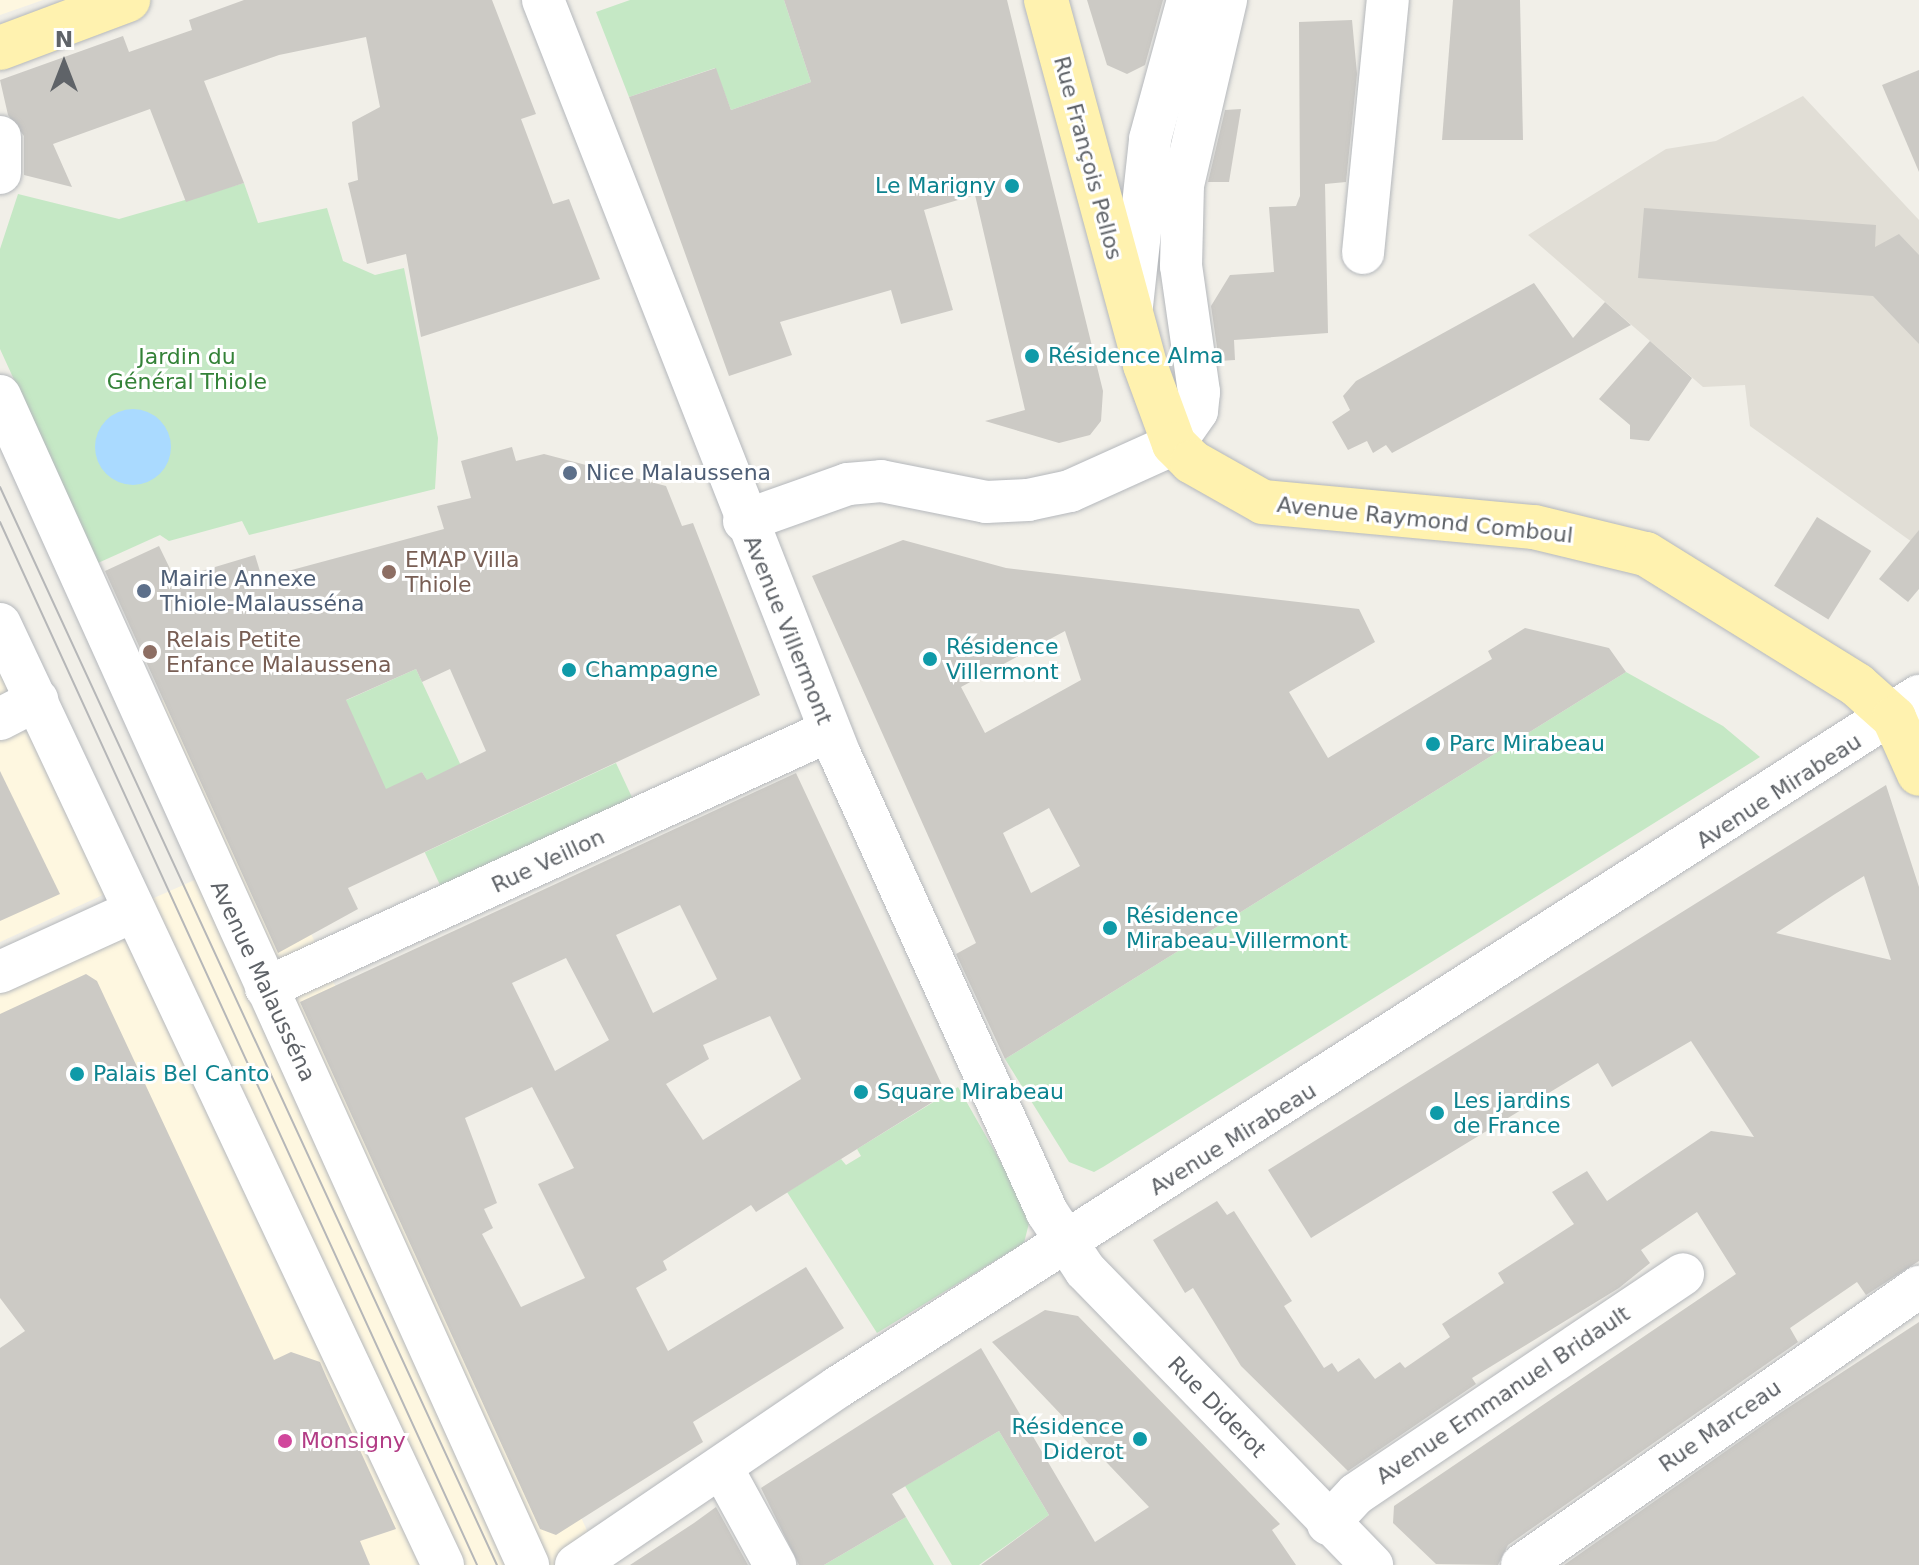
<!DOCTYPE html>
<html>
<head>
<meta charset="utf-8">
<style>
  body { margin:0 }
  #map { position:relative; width:1919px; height:1565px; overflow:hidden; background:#f1efe8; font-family:"DejaVu Sans",sans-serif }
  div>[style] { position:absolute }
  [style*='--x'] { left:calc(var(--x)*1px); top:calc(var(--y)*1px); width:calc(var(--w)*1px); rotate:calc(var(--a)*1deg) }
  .commercial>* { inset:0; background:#fef7e0 }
  .education>* { inset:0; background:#e1ded6 }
  .green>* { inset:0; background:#c5e8c5; transform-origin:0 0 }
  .water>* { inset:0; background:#aadaff }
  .round { border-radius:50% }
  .building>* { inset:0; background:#cccac5; transform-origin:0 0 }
  .roads { filter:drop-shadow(0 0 2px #b5b8bc) drop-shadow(0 0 2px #b5b8bc) }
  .minor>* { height:42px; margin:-21px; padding:0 21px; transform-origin:21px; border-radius:21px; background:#fff }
  .major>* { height:44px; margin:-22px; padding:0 22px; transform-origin:22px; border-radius:22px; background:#fff2af }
  .tram>* { height:2px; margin:-1px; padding:0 1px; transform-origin:1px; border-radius:1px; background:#b6b7b8 }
  .dots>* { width:22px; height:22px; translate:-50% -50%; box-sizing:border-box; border:4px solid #fff; border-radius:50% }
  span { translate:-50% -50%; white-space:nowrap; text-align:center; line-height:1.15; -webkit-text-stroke:6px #fff; paint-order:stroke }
  .street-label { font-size:22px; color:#5f6368 }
  .culture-label { font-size:22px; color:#0d838f }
  .right { translate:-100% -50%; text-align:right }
  .left { translate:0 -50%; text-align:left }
  .park-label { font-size:22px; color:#348238 }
  .service-label { font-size:22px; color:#4e5e75 }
  .education-label { font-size:22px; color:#785e54 }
  .hotel-label { font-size:22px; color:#b23c85 }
  .north { position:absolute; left:24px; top:24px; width:80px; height:80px; -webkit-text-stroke:6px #fff; paint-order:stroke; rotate:0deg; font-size:22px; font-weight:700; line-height:32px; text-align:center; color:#5f6368 }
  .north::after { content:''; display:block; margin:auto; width:28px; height:36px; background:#5f6368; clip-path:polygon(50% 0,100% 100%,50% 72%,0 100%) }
</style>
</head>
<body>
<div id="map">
  <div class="commercial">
    <i style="clip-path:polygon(0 0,43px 0,0 15px)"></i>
    <i style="clip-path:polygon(0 661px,105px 894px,0 942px)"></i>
    <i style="clip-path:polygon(196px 685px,603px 1565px,355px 1565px,0 1040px,0 966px,224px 867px,147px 707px)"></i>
  </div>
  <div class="education">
    <i style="clip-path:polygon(1803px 96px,1919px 220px,1919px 547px,1750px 426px,1745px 385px,1703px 387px,1528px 235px,1666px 149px,1716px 141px)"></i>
  </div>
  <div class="green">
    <i style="clip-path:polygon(630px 0,784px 0,811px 82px,731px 110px,715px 68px,629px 97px,596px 12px)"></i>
    <i style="clip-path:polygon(244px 183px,258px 223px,327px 208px,343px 261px,375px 275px,404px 268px,438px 438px,435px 489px,249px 535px,242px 521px,169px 541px,160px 535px,98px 563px,0 349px,0 249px,18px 194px,119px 219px)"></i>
    <i style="clip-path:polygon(416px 669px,462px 768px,428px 782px,422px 772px,388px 795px,340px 703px)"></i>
    <i style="clip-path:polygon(1626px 672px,1723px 726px,1760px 757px,1103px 1167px,1094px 1172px,1069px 1162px,1005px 1059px)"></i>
    <i style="left:616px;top:763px;width:40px;height:211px;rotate:65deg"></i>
    <i style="clip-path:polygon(958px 1087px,1031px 1215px,1024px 1243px,877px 1333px,787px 1192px,841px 1159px,846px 1165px,861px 1156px,857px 1149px)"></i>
    <i style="clip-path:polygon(999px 1431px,1049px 1515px,979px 1565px,952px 1565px,905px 1486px)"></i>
    <i style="clip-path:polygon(906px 1517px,934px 1565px,824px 1565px)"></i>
  </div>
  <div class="water">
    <i class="round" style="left:95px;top:409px;width:76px;height:76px"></i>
  </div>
  <div class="building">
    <i style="clip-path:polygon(244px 0,492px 0,536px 114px,521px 119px,553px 204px,569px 199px,600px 279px,421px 337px,406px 254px,367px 264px,348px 183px,358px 180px,352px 122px,380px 107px,366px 37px,279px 55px,204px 81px,244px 183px,186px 202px,150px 109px,53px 144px,72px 187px,24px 175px,24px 136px,8px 115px,0 80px,123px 36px,129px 52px,192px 30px,189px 20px)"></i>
    <i style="clip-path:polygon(784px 0,1007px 0,1103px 391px,1101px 421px,1090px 435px,1059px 443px,985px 421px,1025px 410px,975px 195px,924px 210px,953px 310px,901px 324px,891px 290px,780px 322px,792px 355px,729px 376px,629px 97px,716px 68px,731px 110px,811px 82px)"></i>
    <i style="clip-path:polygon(1087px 0,1163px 0,1145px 65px,1127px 74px,1107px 65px)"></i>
    <i style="clip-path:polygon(1453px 0,1520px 0,1523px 140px,1442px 140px)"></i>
    <i style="clip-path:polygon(1352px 20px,1357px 74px,1346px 182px,1325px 184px,1328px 333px,1234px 340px,1235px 360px,1219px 361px,1211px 306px,1230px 275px,1274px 272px,1269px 207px,1296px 206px,1300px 196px,1299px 22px)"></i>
    <i style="clip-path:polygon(1919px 70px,1919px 172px,1882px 85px)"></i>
    <i style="clip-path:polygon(1241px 109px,1229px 182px,1208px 182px,1225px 110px)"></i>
    <i style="clip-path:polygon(1644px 208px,1876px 225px,1875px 247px,1899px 234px,1919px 255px,1919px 344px,1873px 296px,1638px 278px)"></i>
    <i style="clip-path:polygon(1534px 283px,1573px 338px,1605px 302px,1631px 325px,1392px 453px,1386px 445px,1373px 453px,1367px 441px,1348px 450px,1332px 422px,1350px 410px,1343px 396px,1356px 381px)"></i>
    <i style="clip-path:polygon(1650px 341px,1692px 378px,1649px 441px,1630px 439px,1630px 425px,1599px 399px)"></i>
    <i style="clip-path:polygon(evenodd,512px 447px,516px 461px,544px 454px,666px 486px,682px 526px,693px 523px,760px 695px,348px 888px,358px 909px,278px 953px,105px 571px,159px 546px,175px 579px,255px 555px,262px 578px,444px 529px,437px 506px,471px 498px,461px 461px,512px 447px,416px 669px,422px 682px,450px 669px,486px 751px,427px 780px,422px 772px,386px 789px,346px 700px,416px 669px)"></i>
    <i style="left:1817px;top:517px;width:64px;height:81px;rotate:32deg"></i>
    <i style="clip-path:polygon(1919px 530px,1919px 589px,1908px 602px,1879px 579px)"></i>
    <i style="clip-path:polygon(evenodd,903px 540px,1006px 568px,1359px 609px,1375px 642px,1289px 692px,1328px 758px,1492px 659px,1488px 651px,1525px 628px,1609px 648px,1626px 672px,1005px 1059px,956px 954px,976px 943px,812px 576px,903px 540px,1065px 631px,1081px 680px,985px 733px,961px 687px,1065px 631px,903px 540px,1049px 808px,1080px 866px,1031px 893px,1003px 833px,1049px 808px)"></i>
    <i style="clip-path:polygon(0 771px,60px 894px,0 921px)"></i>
    <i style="clip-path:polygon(evenodd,796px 773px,942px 1085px,939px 1098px,756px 1212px,751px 1205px,663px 1261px,667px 1270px,636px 1288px,668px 1351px,806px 1267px,844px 1328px,693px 1422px,703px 1442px,556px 1535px,540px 1529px,300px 1002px,796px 773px,680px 905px,717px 979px,653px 1013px,616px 935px,680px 905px,796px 773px,566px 958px,609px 1040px,555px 1071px,512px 983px,566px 958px,796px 773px,770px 1016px,801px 1079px,703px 1140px,666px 1084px,709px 1059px,703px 1045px,770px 1016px,796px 773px,532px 1087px,574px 1168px,538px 1184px,585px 1278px,521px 1307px,482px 1234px,493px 1228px,484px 1209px,497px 1203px,465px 1118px,532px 1087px)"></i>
    <i style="clip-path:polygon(evenodd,1886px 785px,1919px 887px,1919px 1261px,1866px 1295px,1857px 1282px,1790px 1328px,1798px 1342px,1508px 1545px,1498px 1565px,1436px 1564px,1393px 1523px,1394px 1506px,1736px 1274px,1697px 1212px,1641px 1250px,1650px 1263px,1619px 1288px,1472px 1378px,1476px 1384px,1348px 1471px,1241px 1366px,1193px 1288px,1185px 1293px,1153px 1240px,1217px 1201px,1227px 1215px,1234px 1211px,1292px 1301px,1284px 1306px,1324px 1368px,1332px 1363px,1338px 1372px,1359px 1358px,1375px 1379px,1400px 1362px,1405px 1368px,1450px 1337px,1442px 1324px,1504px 1283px,1498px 1273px,1574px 1224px,1552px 1192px,1587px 1171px,1607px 1201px,1711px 1131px,1754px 1137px,1691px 1041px,1612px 1087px,1598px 1063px,1311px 1238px,1268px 1170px,1886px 785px,1864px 876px,1891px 960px,1776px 933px,1835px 894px,1864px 876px)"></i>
    <i style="clip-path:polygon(86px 974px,97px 981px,274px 1360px,291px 1352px,320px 1362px,326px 1376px,396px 1529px,360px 1541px,370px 1565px,0 1565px,0 1348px,25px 1331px,0 1298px,0 1014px)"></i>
    <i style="clip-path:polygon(1045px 1310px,1078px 1316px,1280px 1524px,1272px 1530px,1296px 1565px,981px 1565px,1049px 1515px,999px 1431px,892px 1494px,906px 1517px,824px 1565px,799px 1565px,761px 1488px,981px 1348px,1095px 1542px,1149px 1507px,992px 1342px)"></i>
    <i style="clip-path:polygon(1919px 1322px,1919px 1565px,1564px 1565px,1780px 1413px)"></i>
    <i style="clip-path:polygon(716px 1507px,748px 1565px,630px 1565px,694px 1523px)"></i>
  </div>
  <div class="roads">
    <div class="minor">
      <i style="--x:543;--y:0;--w:811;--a:68.53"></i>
      <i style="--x:840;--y:755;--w:502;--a:65.63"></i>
      <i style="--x:1047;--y:1212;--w:69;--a:56.8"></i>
      <i style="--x:1085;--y:1270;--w:412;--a:45.8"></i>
      <i style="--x:0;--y:137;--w:36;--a:90"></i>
      <i style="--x:1363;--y:253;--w:254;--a:-84.4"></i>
      <i style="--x:1132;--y:306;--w:168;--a:-83.8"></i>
      <i style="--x:1150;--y:139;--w:144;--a:-74.7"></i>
      <i style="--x:0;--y:396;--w:1283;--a:65.69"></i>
      <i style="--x:744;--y:521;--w:110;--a:-19.6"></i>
      <i style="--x:848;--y:484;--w:33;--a:-5"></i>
      <i style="--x:881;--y:481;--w:107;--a:11.3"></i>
      <i style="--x:986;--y:502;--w:42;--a:-2.7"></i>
      <i style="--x:1028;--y:500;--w:43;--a:-12.1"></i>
      <i style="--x:1070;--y:491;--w:114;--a:-24.3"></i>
      <i style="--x:1174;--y:444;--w:40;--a:-55.1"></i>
      <i style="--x:1197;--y:411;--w:19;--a:-84"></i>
      <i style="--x:1199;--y:392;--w:127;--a:-98.1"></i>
      <i style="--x:1181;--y:266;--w:81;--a:-88.6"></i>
      <i style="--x:1183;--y:185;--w:190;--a:-76.9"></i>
      <i style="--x:0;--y:624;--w:1040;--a:64.79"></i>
      <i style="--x:0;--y:719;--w:42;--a:-27.2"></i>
      <i style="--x:0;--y:972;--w:147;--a:-24.5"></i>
      <i style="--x:266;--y:988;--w:619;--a:-24.54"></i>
      <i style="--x:722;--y:1468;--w:111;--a:61.3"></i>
      <i style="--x:1328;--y:1524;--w:41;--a:-47"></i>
      <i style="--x:1356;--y:1494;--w:394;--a:-33.9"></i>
      <i style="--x:576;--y:1565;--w:317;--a:-34.2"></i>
      <i style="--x:838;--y:1387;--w:1283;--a:-32.59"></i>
      <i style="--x:1522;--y:1565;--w:485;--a:-35"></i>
    </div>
    <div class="major">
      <i style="--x:1046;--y:0;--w:378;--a:74.8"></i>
      <i style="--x:1145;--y:365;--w:84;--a:69.8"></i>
      <i style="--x:1174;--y:444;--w:25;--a:45"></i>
      <i style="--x:1192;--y:462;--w:81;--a:29.4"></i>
      <i style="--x:1263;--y:502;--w:272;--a:5.3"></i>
      <i style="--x:1534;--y:527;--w:115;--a:13.6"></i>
      <i style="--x:1646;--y:554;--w:248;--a:31.8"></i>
      <i style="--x:1857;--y:685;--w:50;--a:41.7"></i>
      <i style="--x:1894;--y:718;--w:61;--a:65.9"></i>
      <i style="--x:0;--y:48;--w:137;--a:-20.6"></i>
    </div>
  </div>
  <div class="tram">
    <i style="--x:0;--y:487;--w:1187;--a:65.25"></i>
    <i style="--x:0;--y:522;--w:1147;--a:65.42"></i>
  </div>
  <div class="dots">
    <i style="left:1012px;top:186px;background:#0f9aa8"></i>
    <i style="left:1032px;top:356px;background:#0f9aa8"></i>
    <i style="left:570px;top:473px;background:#5c6f8a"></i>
    <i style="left:389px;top:572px;background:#8d6e63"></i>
    <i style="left:144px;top:591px;background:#5c6f8a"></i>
    <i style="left:150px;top:652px;background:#8d6e63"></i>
    <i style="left:930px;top:659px;background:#0f9aa8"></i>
    <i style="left:569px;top:670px;background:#0f9aa8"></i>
    <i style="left:1433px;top:744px;background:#0f9aa8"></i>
    <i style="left:1110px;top:928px;background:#0f9aa8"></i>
    <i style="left:77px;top:1074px;background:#0f9aa8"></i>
    <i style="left:861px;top:1092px;background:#0f9aa8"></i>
    <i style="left:1437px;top:1113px;background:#0f9aa8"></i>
    <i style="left:1140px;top:1439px;background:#0f9aa8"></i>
    <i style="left:285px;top:1441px;background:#d1479c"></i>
  </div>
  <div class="street-label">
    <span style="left:1088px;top:158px;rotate:75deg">Rue François Pellos</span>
    <span style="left:1425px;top:520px;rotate:6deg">Avenue Raymond Comboul</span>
    <span style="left:788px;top:630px;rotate:68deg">Avenue Villermont</span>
    <span style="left:1779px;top:791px;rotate:-33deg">Avenue Mirabeau</span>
    <span style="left:548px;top:861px;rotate:-25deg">Rue Veillon</span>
    <span style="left:263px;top:981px;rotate:65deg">Avenue Malausséna</span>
    <span style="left:1233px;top:1139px;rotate:-32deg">Avenue Mirabeau</span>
    <span style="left:1503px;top:1395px;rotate:-34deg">Avenue Emmanuel Bridault</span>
    <span style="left:1217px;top:1407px;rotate:46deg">Rue Diderot</span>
    <span style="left:1720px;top:1426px;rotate:-35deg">Rue Marceau</span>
  </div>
  <div class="culture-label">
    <span class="right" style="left:996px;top:186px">Le Marigny</span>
    <span class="left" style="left:1048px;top:356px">Résidence Alma</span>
    <span class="left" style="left:946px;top:659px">Résidence<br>Villermont</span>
    <span class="left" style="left:585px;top:670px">Champagne</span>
    <span class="left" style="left:1449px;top:744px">Parc Mirabeau</span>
    <span class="left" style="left:1126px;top:928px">Résidence<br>Mirabeau-Villermont</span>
    <span class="left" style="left:93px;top:1074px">Palais Bel Canto</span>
    <span class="left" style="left:877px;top:1092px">Square Mirabeau</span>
    <span class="left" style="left:1453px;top:1113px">Les jardins<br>de France</span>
    <span class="right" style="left:1124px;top:1439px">Résidence<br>Diderot</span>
  </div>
  <div class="park-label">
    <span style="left:187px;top:369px">Jardin du<br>Général Thiole</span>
  </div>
  <div class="service-label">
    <span class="left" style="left:586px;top:473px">Nice Malaussena</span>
    <span class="left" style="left:160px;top:591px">Mairie Annexe<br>Thiole-Malausséna</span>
  </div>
  <div class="education-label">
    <span class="left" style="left:405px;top:572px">EMAP Villa<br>Thiole</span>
    <span class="left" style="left:166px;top:652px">Relais Petite<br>Enfance Malaussena</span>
  </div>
  <div class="hotel-label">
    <span class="left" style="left:301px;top:1441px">Monsigny</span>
  </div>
  <div class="north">N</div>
</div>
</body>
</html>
